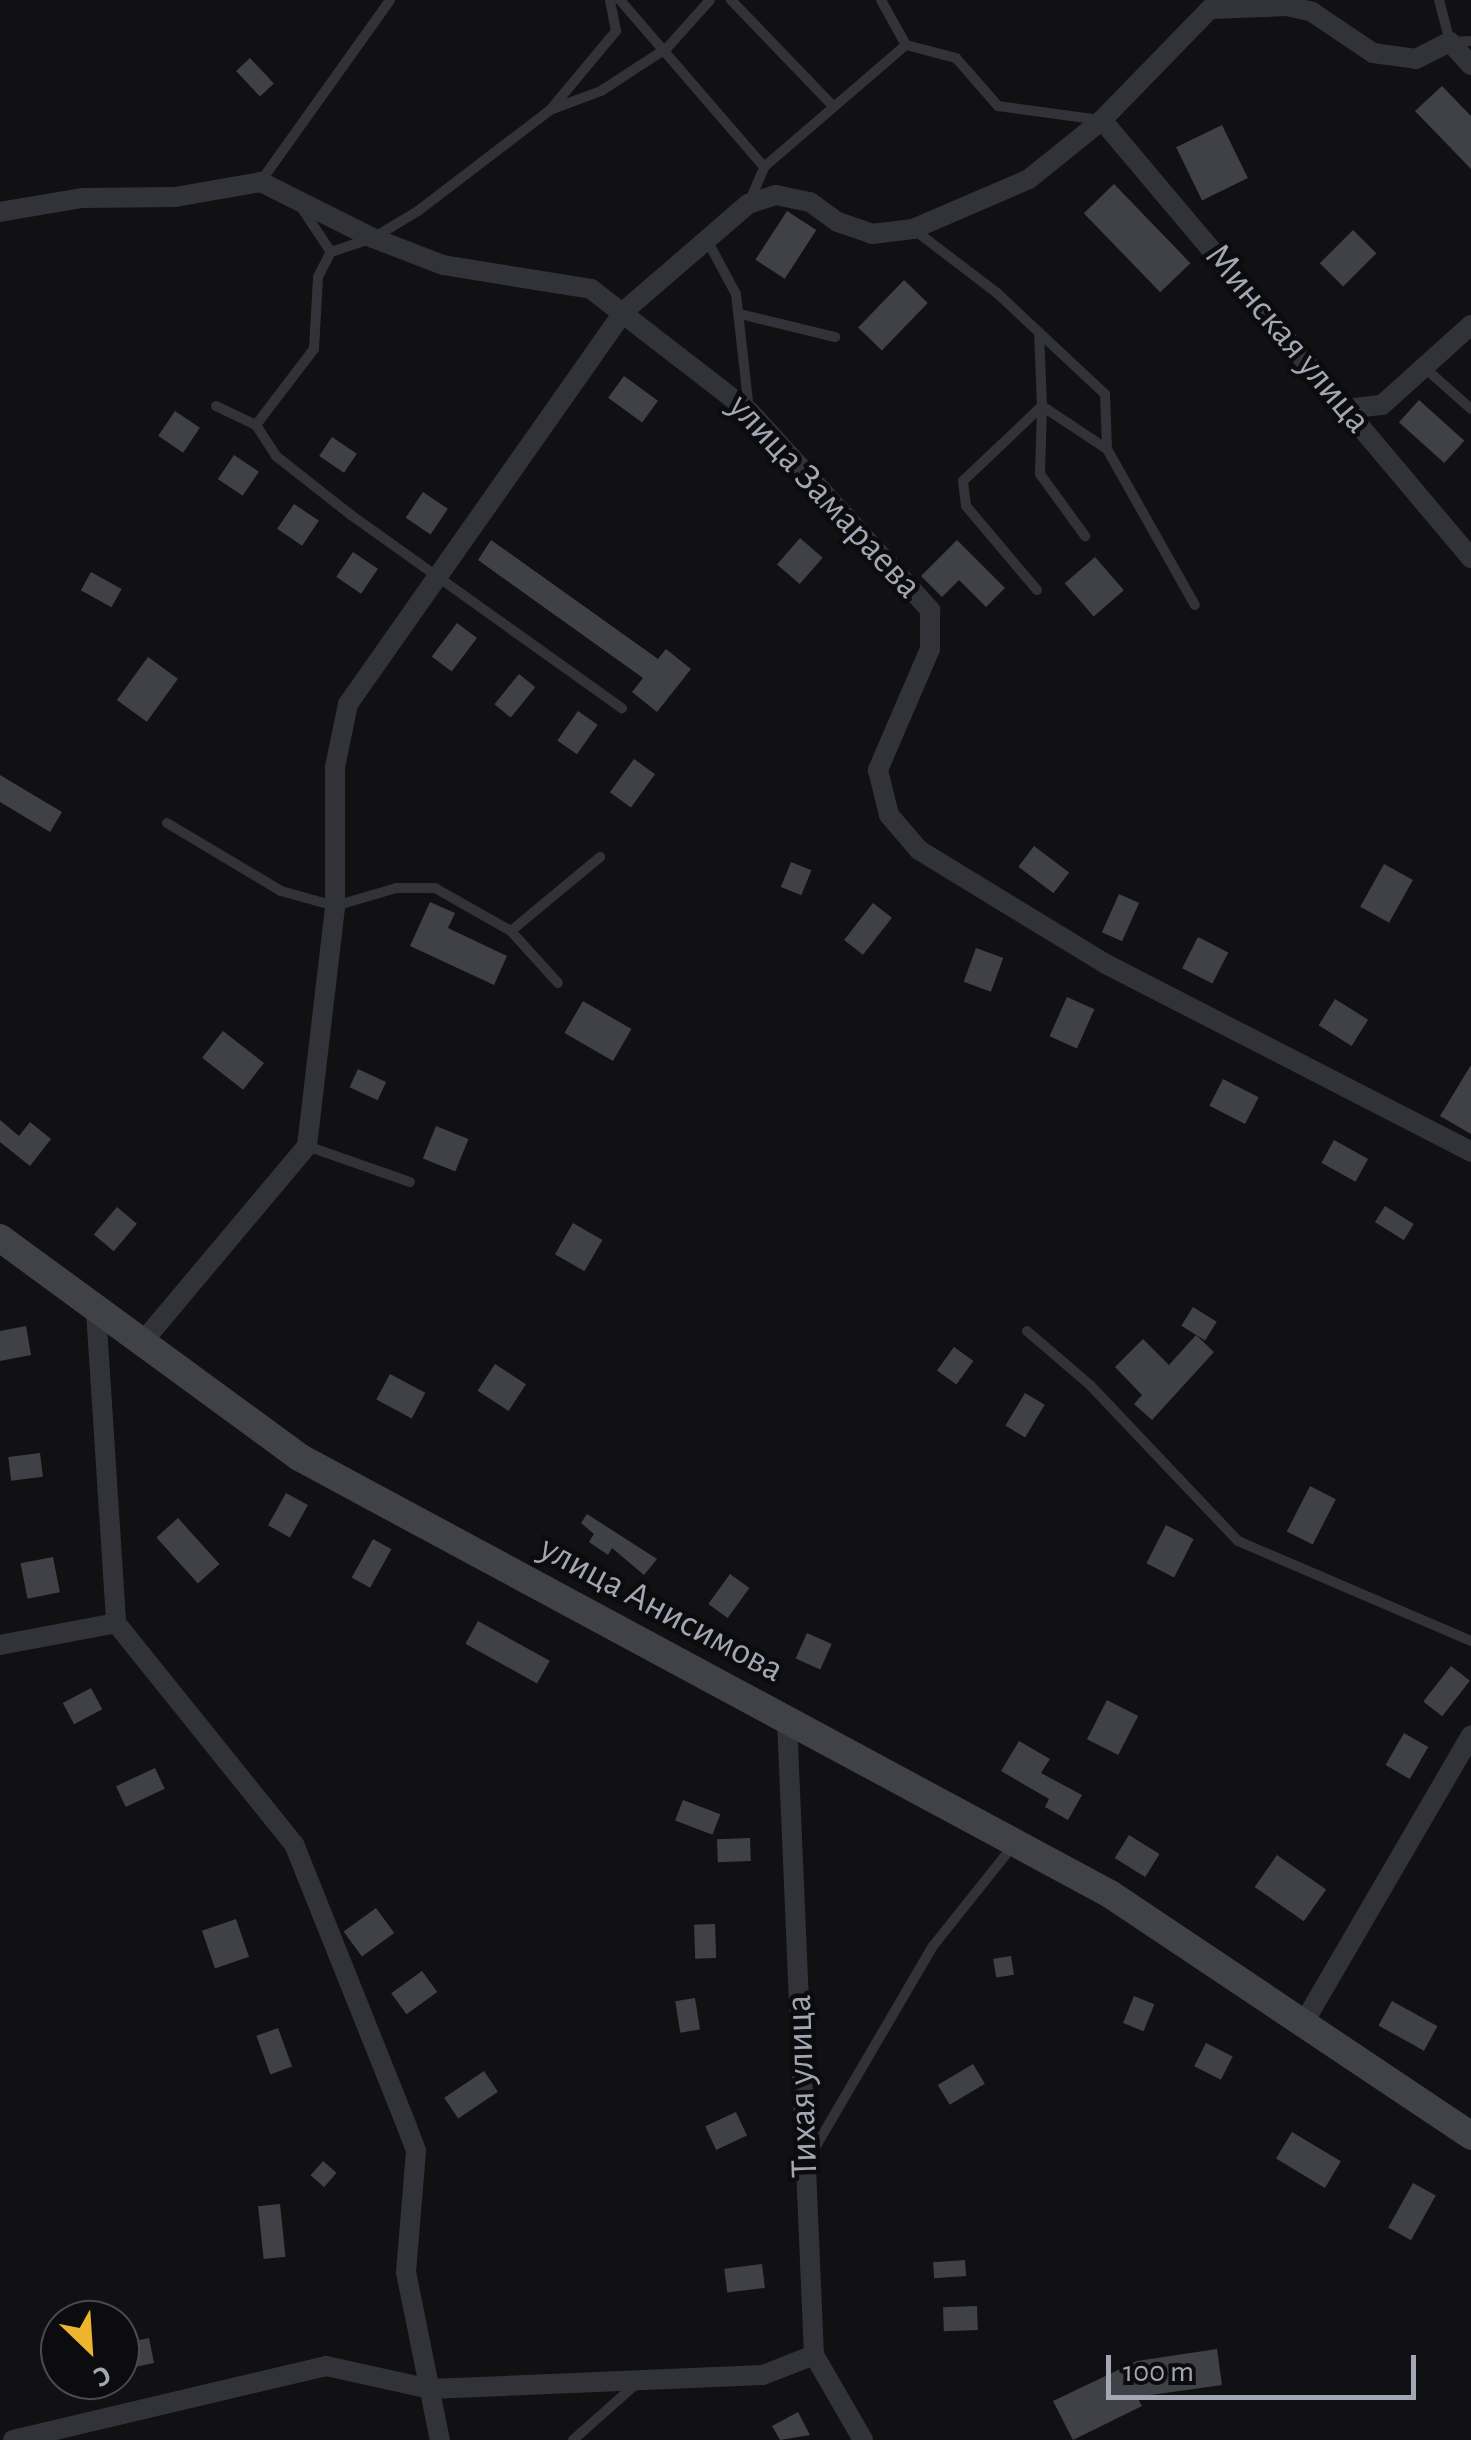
<!DOCTYPE html>
<html>
<head>
<meta charset="utf-8">
<style>
  body { margin:0 }
  #map { position:relative; width:1471px; height:2440px; overflow:hidden; background:#111113; font-family:"Alegreya Sans",sans-serif }
  div>[style] { position:absolute }
  [style*='--x'] { left:calc(var(--x)*1px); top:calc(var(--y)*1px); width:calc(var(--w)*1px); rotate:calc(var(--a)*1deg) }
  .building>* { inset:0; background:#404146; transform-origin:0 0 }
  .lane>* { height:10px; margin:-5px; padding:0 5px; transform-origin:5px; border-radius:5px; background:#323338 }
  .street>* { height:20px; margin:-10px; padding:0 10px; transform-origin:10px; border-radius:10px; background:#323338 }
  .secondary>* { height:28px; margin:-14px; padding:0 14px; transform-origin:14px; border-radius:14px; background:#404247 }
  span { translate:-50% -50%; white-space:nowrap; text-align:center; line-height:1.15; -webkit-text-stroke:9px #0c0c0e; paint-order:stroke }
  .street-label { font-size:38px; color:#a3a7b3 }
  .north { position:absolute; left:40px; top:2300px; width:100px; height:100px; box-sizing:border-box; background:#0c0c0e; border:2px solid #484a50; border-radius:50%; rotate:155deg; font-size:28px; font-weight:700; line-height:40px; text-align:center; color:#a3a7b3 }
  .north::after { content:''; display:block; margin:auto; width:35px; height:45px; background:#edb52e; clip-path:polygon(50% 0,100% 100%,50% 72%,0 100%) }
  .scale { position:absolute; left:1106px; top:2355px; width:310px; height:45px; box-sizing:border-box; border:5px solid #a3a7b3; border-top:0; padding-left:12px; font-size:30px; line-height:35px; white-space:nowrap; color:#a3a7b3; -webkit-text-stroke:8px #0c0c0e; paint-order:stroke }
</style>
</head>
<body>
<div id="map">
  <div class="building">
    <i style="left:250px;top:58px;width:35px;height:19px;rotate:47deg"></i>
    <i style="clip-path:polygon(1442px 86px,1471px 116px,1471px 169px,1415px 111px)"></i>
    <i style="left:1222px;top:125px;width:59px;height:51px;rotate:64deg"></i>
    <i style="left:1114px;top:184px;width:110px;height:42px;rotate:46deg"></i>
    <i style="left:787px;top:211px;width:35px;height:58px;rotate:33deg"></i>
    <i style="left:1353px;top:230px;width:33px;height:47px;rotate:45deg"></i>
    <i style="left:904px;top:280px;width:33px;height:66px;rotate:44deg"></i>
    <i style="left:624px;top:376px;width:42px;height:27px;rotate:36deg"></i>
    <i style="left:1419px;top:400px;width:61px;height:30px;rotate:42deg"></i>
    <i style="left:175px;top:411px;width:30px;height:30px;rotate:34deg"></i>
    <i style="left:332px;top:437px;width:30px;height:23px;rotate:34deg"></i>
    <i style="left:234px;top:455px;width:30px;height:29px;rotate:34deg"></i>
    <i style="left:423px;top:492px;width:30px;height:31px;rotate:34deg"></i>
    <i style="left:294px;top:504px;width:30px;height:30px;rotate:34deg"></i>
    <i style="left:800px;top:538px;width:30px;height:35px;rotate:41deg"></i>
    <i style="clip-path:polygon(491px 540px,658px 659px,666px 649px,691px 669px,657px 712px,632px 692px,643px 678px,478px 560px)"></i>
    <i style="clip-path:polygon(957px 540px,1005px 588px,986px 607px,959px 580px,942px 597px,921px 576px)"></i>
    <i style="left:353px;top:552px;width:30px;height:30px;rotate:34deg"></i>
    <i style="left:1095px;top:557px;width:44px;height:40px;rotate:49deg"></i>
    <i style="left:91px;top:572px;width:35px;height:21px;rotate:29deg"></i>
    <i style="left:457px;top:623px;width:25px;height:42px;rotate:37deg"></i>
    <i style="left:148px;top:657px;width:37px;height:53px;rotate:36deg"></i>
    <i style="left:519px;top:674px;width:21px;height:39px;rotate:39deg"></i>
    <i style="left:578px;top:711px;width:24px;height:36px;rotate:35deg"></i>
    <i style="left:634px;top:759px;width:26px;height:41px;rotate:36deg"></i>
    <i style="clip-path:polygon(0 775px,62px 812px,50px 832px,0 802px)"></i>
    <i style="left:1034px;top:846px;width:44px;height:26px;rotate:37deg"></i>
    <i style="left:791px;top:862px;width:22px;height:27px;rotate:22deg"></i>
    <i style="left:1384px;top:864px;width:33px;height:49px;rotate:29deg"></i>
    <i style="left:1119px;top:894px;width:22px;height:42px;rotate:24deg"></i>
    <i style="clip-path:polygon(430px 902px,455px 913px,448px 928px,507px 956px,494px 985px,410px 946px)"></i>
    <i style="left:873px;top:903px;width:24px;height:47px;rotate:38deg"></i>
    <i style="left:1198px;top:937px;width:34px;height:35px;rotate:27deg"></i>
    <i style="left:976px;top:948px;width:29px;height:36px;rotate:20deg"></i>
    <i style="left:1067px;top:997px;width:30px;height:43px;rotate:24deg"></i>
    <i style="left:1335px;top:999px;width:39px;height:31px;rotate:32deg"></i>
    <i style="left:583px;top:1001px;width:56px;height:37px;rotate:30deg"></i>
    <i style="left:223px;top:1031px;width:52px;height:34px;rotate:38deg"></i>
    <i style="clip-path:polygon(1471px 1065px,1471px 1134px,1440px 1116px)"></i>
    <i style="left:358px;top:1069px;width:31px;height:20px;rotate:25deg"></i>
    <i style="left:1223px;top:1079px;width:40px;height:30px;rotate:27deg"></i>
    <i style="clip-path:polygon(0 1120px,19px 1136px,30px 1122px,51px 1139px,30px 1166px,0 1142px)"></i>
    <i style="left:436px;top:1126px;width:35px;height:35px;rotate:22deg"></i>
    <i style="left:1334px;top:1140px;width:39px;height:26px;rotate:29deg"></i>
    <i style="left:1385px;top:1206px;width:34px;height:19px;rotate:32deg"></i>
    <i style="left:117px;top:1207px;width:26px;height:36px;rotate:40deg"></i>
    <i style="left:573px;top:1223px;width:34px;height:36px;rotate:30deg"></i>
    <i style="left:1193px;top:1307px;width:28px;height:22px;rotate:32deg"></i>
    <i style="clip-path:polygon(26px 1326px,31px 1355px,0 1361px,0 1331px)"></i>
    <i style="clip-path:polygon(1196px 1335px,1214px 1352px,1152px 1420px,1134px 1404px,1142px 1395px,1115px 1367px,1143px 1339px,1169px 1365px)"></i>
    <i style="left:954px;top:1347px;width:24px;height:29px;rotate:36deg"></i>
    <i style="left:495px;top:1364px;width:37px;height:32px;rotate:33deg"></i>
    <i style="left:390px;top:1374px;width:40px;height:29px;rotate:28deg"></i>
    <i style="left:1025px;top:1393px;width:23px;height:38px;rotate:31deg"></i>
    <i style="left:40px;top:1453px;width:24px;height:32px;rotate:83deg"></i>
    <i style="left:1310px;top:1486px;width:29px;height:51px;rotate:27deg"></i>
    <i style="left:286px;top:1493px;width:25px;height:37px;rotate:29deg"></i>
    <i style="clip-path:polygon(587px 1514px,657px 1559px,644px 1575px,612px 1548px,608px 1555px,589px 1542px,594px 1534px,581px 1523px)"></i>
    <i style="left:178px;top:1518px;width:62px;height:29px;rotate:48deg"></i>
    <i style="left:1166px;top:1525px;width:31px;height:43px;rotate:27deg"></i>
    <i style="left:373px;top:1539px;width:21px;height:44px;rotate:29deg"></i>
    <i style="left:53px;top:1557px;width:36px;height:33px;rotate:79deg"></i>
    <i style="left:730px;top:1574px;width:24px;height:37px;rotate:36deg"></i>
    <i style="left:478px;top:1621px;width:82px;height:26px;rotate:29deg"></i>
    <i style="left:807px;top:1633px;width:27px;height:28px;rotate:24deg"></i>
    <i style="left:1451px;top:1666px;width:24px;height:45px;rotate:38deg"></i>
    <i style="left:91px;top:1688px;width:24px;height:32px;rotate:62deg"></i>
    <i style="left:1107px;top:1700px;width:35px;height:44px;rotate:27deg"></i>
    <i style="left:1404px;top:1733px;width:28px;height:37px;rotate:30deg"></i>
    <i style="clip-path:polygon(1019px 1741px,1050px 1759px,1041px 1773px,1082px 1795px,1068px 1820px,1045px 1807px,1049px 1799px,1001px 1771px)"></i>
    <i style="left:155px;top:1768px;width:23px;height:43px;rotate:65deg"></i>
    <i style="left:683px;top:1800px;width:40px;height:22px;rotate:21deg"></i>
    <i style="left:1129px;top:1835px;width:36px;height:27px;rotate:32deg"></i>
    <i style="left:750px;top:1838px;width:23px;height:33px;rotate:88deg"></i>
    <i style="left:1277px;top:1855px;width:60px;height:39px;rotate:35deg"></i>
    <i style="left:376px;top:1908px;width:31px;height:40px;rotate:54deg"></i>
    <i style="left:236px;top:1919px;width:40px;height:36px;rotate:71deg"></i>
    <i style="left:715px;top:1924px;width:34px;height:21px;rotate:88deg"></i>
    <i style="left:1011px;top:1956px;width:19px;height:18px;rotate:81deg"></i>
    <i style="left:422px;top:1971px;width:26px;height:38px;rotate:54deg"></i>
    <i style="left:1134px;top:1996px;width:22px;height:29px;rotate:22deg"></i>
    <i style="left:695px;top:1998px;width:32px;height:20px;rotate:81deg"></i>
    <i style="left:1392px;top:2001px;width:52px;height:28px;rotate:29deg"></i>
    <i style="left:278px;top:2028px;width:41px;height:23px;rotate:70deg"></i>
    <i style="left:1206px;top:2043px;width:30px;height:26px;rotate:27deg"></i>
    <i style="left:973px;top:2064px;width:23px;height:41px;rotate:59deg"></i>
    <i style="left:484px;top:2071px;width:25px;height:48px;rotate:56deg"></i>
    <i style="left:736px;top:2112px;width:26px;height:34px;rotate:65deg"></i>
    <i style="left:1292px;top:2132px;width:57px;height:31px;rotate:31deg"></i>
    <i style="left:323px;top:2161px;width:18px;height:19px;rotate:41deg"></i>
    <i style="left:1413px;top:2183px;width:26px;height:51px;rotate:29deg"></i>
    <i style="left:280px;top:2204px;width:53px;height:22px;rotate:84deg"></i>
    <i style="left:965px;top:2260px;width:16px;height:32px;rotate:86deg"></i>
    <i style="left:762px;top:2264px;width:24px;height:38px;rotate:83deg"></i>
    <i style="left:977px;top:2306px;width:24px;height:34px;rotate:88deg"></i>
    <i style="clip-path:polygon(149px 2338px,154px 2363px,120px 2370px,120px 2344px)"></i>
    <i style="clip-path:polygon(1217px 2349px,1222px 2385px,1137px 2397px,1142px 2406px,1073px 2440px,1053px 2401px,1137px 2361px)"></i>
    <i style="clip-path:polygon(798px 2412px,810px 2435px,780px 2440px,772px 2426px)"></i>
  </div>
  <div class="lane">
    <i style="--x:620;--y:0;--w:221;--a:49.2"></i>
    <i style="--x:731;--y:0;--w:146;--a:46.1"></i>
    <i style="--x:1439;--y:0;--w:43;--a:75.3"></i>
    <i style="--x:1450;--y:42;--w:21;--a:-3"></i>
    <i style="--x:906;--y:45;--w:52;--a:14.6"></i>
    <i style="--x:956;--y:58;--w:64;--a:48.8"></i>
    <i style="--x:998;--y:106;--w:103;--a:7.8"></i>
    <i style="--x:551;--y:109;--w:102;--a:-50.2"></i>
    <i style="--x:616;--y:31;--w:32;--a:-101"></i>
    <i style="--x:261;--y:181;--w:222;--a:-54.5"></i>
    <i style="--x:749;--y:203;--w:39;--a:-67"></i>
    <i style="--x:764;--y:167;--w:187;--a:-40.7"></i>
    <i style="--x:906;--y:45;--w:51;--a:-119.1"></i>
    <i style="--x:301;--y:207;--w:54;--a:56.3"></i>
    <i style="--x:913;--y:229;--w:106;--a:37.3"></i>
    <i style="--x:997;--y:293;--w:148;--a:43.1"></i>
    <i style="--x:1105;--y:394;--w:55;--a:87.9"></i>
    <i style="--x:1107;--y:449;--w:179;--a:60.6"></i>
    <i style="--x:707;--y:240;--w:61;--a:61.8"></i>
    <i style="--x:736;--y:294;--w:116;--a:83.6"></i>
    <i style="--x:740;--y:314;--w:98;--a:13.6"></i>
    <i style="--x:1426;--y:369;--w:60;--a:41.6"></i>
    <i style="--x:216;--y:406;--w:44;--a:25.4"></i>
    <i style="--x:256;--y:425;--w:37;--a:57"></i>
    <i style="--x:276;--y:456;--w:95;--a:38.2"></i>
    <i style="--x:351;--y:515;--w:333;--a:35.5"></i>
    <i style="--x:1042;--y:406;--w:78;--a:33.5"></i>
    <i style="--x:1042;--y:407;--w:67;--a:91.7"></i>
    <i style="--x:1040;--y:474;--w:77;--a:54"></i>
    <i style="--x:256;--y:425;--w:96;--a:-52.7"></i>
    <i style="--x:314;--y:349;--w:72;--a:-86.8"></i>
    <i style="--x:318;--y:277;--w:28;--a:-63"></i>
    <i style="--x:331;--y:252;--w:44;--a:-18.4"></i>
    <i style="--x:373;--y:238;--w:52;--a:-31"></i>
    <i style="--x:418;--y:211;--w:166;--a:-37.4"></i>
    <i style="--x:550;--y:110;--w:54;--a:-20.4"></i>
    <i style="--x:601;--y:91;--w:79;--a:-33.1"></i>
    <i style="--x:667;--y:48;--w:64;--a:-48.1"></i>
    <i style="--x:1037;--y:590;--w:110;--a:-130.2"></i>
    <i style="--x:966;--y:506;--w:25;--a:-97"></i>
    <i style="--x:963;--y:481;--w:109;--a:-43.5"></i>
    <i style="--x:1042;--y:406;--w:74;--a:-92.3"></i>
    <i style="--x:167;--y:823;--w:133;--a:30.8"></i>
    <i style="--x:281;--y:891;--w:56;--a:15.5"></i>
    <i style="--x:335;--y:906;--w:64;--a:-16.4"></i>
    <i style="--x:396;--y:888;--w:39;--a:0"></i>
    <i style="--x:435;--y:888;--w:87;--a:29.5"></i>
    <i style="--x:511;--y:931;--w:70;--a:47.9"></i>
    <i style="--x:511;--y:931;--w:116;--a:-39.7"></i>
    <i style="--x:307;--y:1146;--w:109;--a:19.3"></i>
    <i style="--x:1027;--y:1331;--w:83;--a:40.6"></i>
    <i style="--x:1090;--y:1385;--w:215;--a:46.5"></i>
    <i style="--x:1238;--y:1541;--w:254;--a:23.2"></i>
    <i style="--x:809;--y:2158;--w:246;--a:-59.7"></i>
    <i style="--x:933;--y:1946;--w:127;--a:-51.4"></i>
    <i style="--x:573;--y:2440;--w:84;--a:-41.6"></i>
  </div>
  <div class="street">
    <i style="--x:1102;--y:120;--w:573;--a:49.89"></i>
    <i style="--x:0;--y:212;--w:83;--a:-9.7"></i>
    <i style="--x:82;--y:198;--w:93;--a:-0.6"></i>
    <i style="--x:175;--y:197;--w:87;--a:-9.9"></i>
    <i style="--x:261;--y:182;--w:125;--a:26.6"></i>
    <i style="--x:373;--y:238;--w:75;--a:21.1"></i>
    <i style="--x:443;--y:265;--w:150;--a:9.2"></i>
    <i style="--x:591;--y:289;--w:201;--a:37.7"></i>
    <i style="--x:750;--y:412;--w:268;--a:47.7"></i>
    <i style="--x:930;--y:610;--w:39;--a:90"></i>
    <i style="--x:930;--y:649;--w:132;--a:113.3"></i>
    <i style="--x:878;--y:770;--w:46;--a:76.3"></i>
    <i style="--x:889;--y:815;--w:46;--a:49.4"></i>
    <i style="--x:919;--y:850;--w:217;--a:31.4"></i>
    <i style="--x:1104;--y:963;--w:413;--a:27.2"></i>
    <i style="--x:1347;--y:409;--w:35;--a:-7"></i>
    <i style="--x:1382;--y:405;--w:120;--a:-42"></i>
    <i style="--x:96;--y:1311;--w:313;--a:86.3"></i>
    <i style="--x:116;--y:1623;--w:284;--a:51.2"></i>
    <i style="--x:294;--y:1844;--w:305;--a:68.2"></i>
    <i style="--x:407;--y:2127;--w:26;--a:69"></i>
    <i style="--x:416;--y:2151;--w:121;--a:94.7"></i>
    <i style="--x:406;--y:2272;--w:171;--a:78.6"></i>
    <i style="--x:140;--y:1345;--w:260;--a:-50"></i>
    <i style="--x:307;--y:1146;--w:242;--a:-83.3"></i>
    <i style="--x:335;--y:906;--w:139;--a:-90"></i>
    <i style="--x:335;--y:767;--w:64;--a:-78.3"></i>
    <i style="--x:348;--y:704;--w:479;--a:-54.9"></i>
    <i style="--x:623;--y:312;--w:165;--a:-40.8"></i>
    <i style="--x:748;--y:204;--w:29;--a:-18"></i>
    <i style="--x:776;--y:195;--w:35;--a:12"></i>
    <i style="--x:810;--y:202;--w:34;--a:36"></i>
    <i style="--x:838;--y:222;--w:36;--a:19"></i>
    <i style="--x:872;--y:234;--w:41;--a:-7"></i>
    <i style="--x:913;--y:229;--w:126;--a:-23.3"></i>
    <i style="--x:1029;--y:179;--w:94;--a:-38.9"></i>
    <i style="--x:1102;--y:120;--w:155;--a:-45.8"></i>
    <i style="--x:1210;--y:9;--w:77;--a:-2.2"></i>
    <i style="--x:1287;--y:6;--w:26;--a:13"></i>
    <i style="--x:1312;--y:12;--w:73;--a:33.9"></i>
    <i style="--x:1373;--y:53;--w:43;--a:7.9"></i>
    <i style="--x:1416;--y:59;--w:38;--a:-27"></i>
    <i style="--x:1450;--y:42;--w:31;--a:48"></i>
    <i style="--x:0;--y:1645;--w:118;--a:-10.7"></i>
    <i style="--x:787;--y:1720;--w:636;--a:87.57"></i>
    <i style="--x:814;--y:2355;--w:98;--a:60"></i>
    <i style="--x:1303;--y:2024;--w:334;--a:-59.8"></i>
    <i style="--x:13;--y:2440;--w:322;--a:-13.3"></i>
    <i style="--x:326;--y:2366;--w:107;--a:12.4"></i>
    <i style="--x:431;--y:2389;--w:332;--a:-2.4"></i>
    <i style="--x:763;--y:2375;--w:55;--a:-21.4"></i>
  </div>
  <div class="secondary">
    <i style="--x:0;--y:1238;--w:371;--a:36.2"></i>
    <i style="--x:299;--y:1457;--w:921;--a:28.32"></i>
    <i style="--x:1110;--y:1894;--w:435;--a:33.8"></i>
  </div>
  <div class="street-label">
    <span style="left:1287px;top:339px;rotate:50deg">Минская улица</span>
    <span style="left:824px;top:497px;rotate:47deg">улица Замараева</span>
    <span style="left:661px;top:1610px;rotate:28deg">улица Анисимова</span>
    <span style="left:803px;top:2086px;rotate:-92deg">Тихая улица</span>
  </div>
  <div class="north">С</div>
  <div class="scale">100 m</div>
</div>
</body>
</html>
